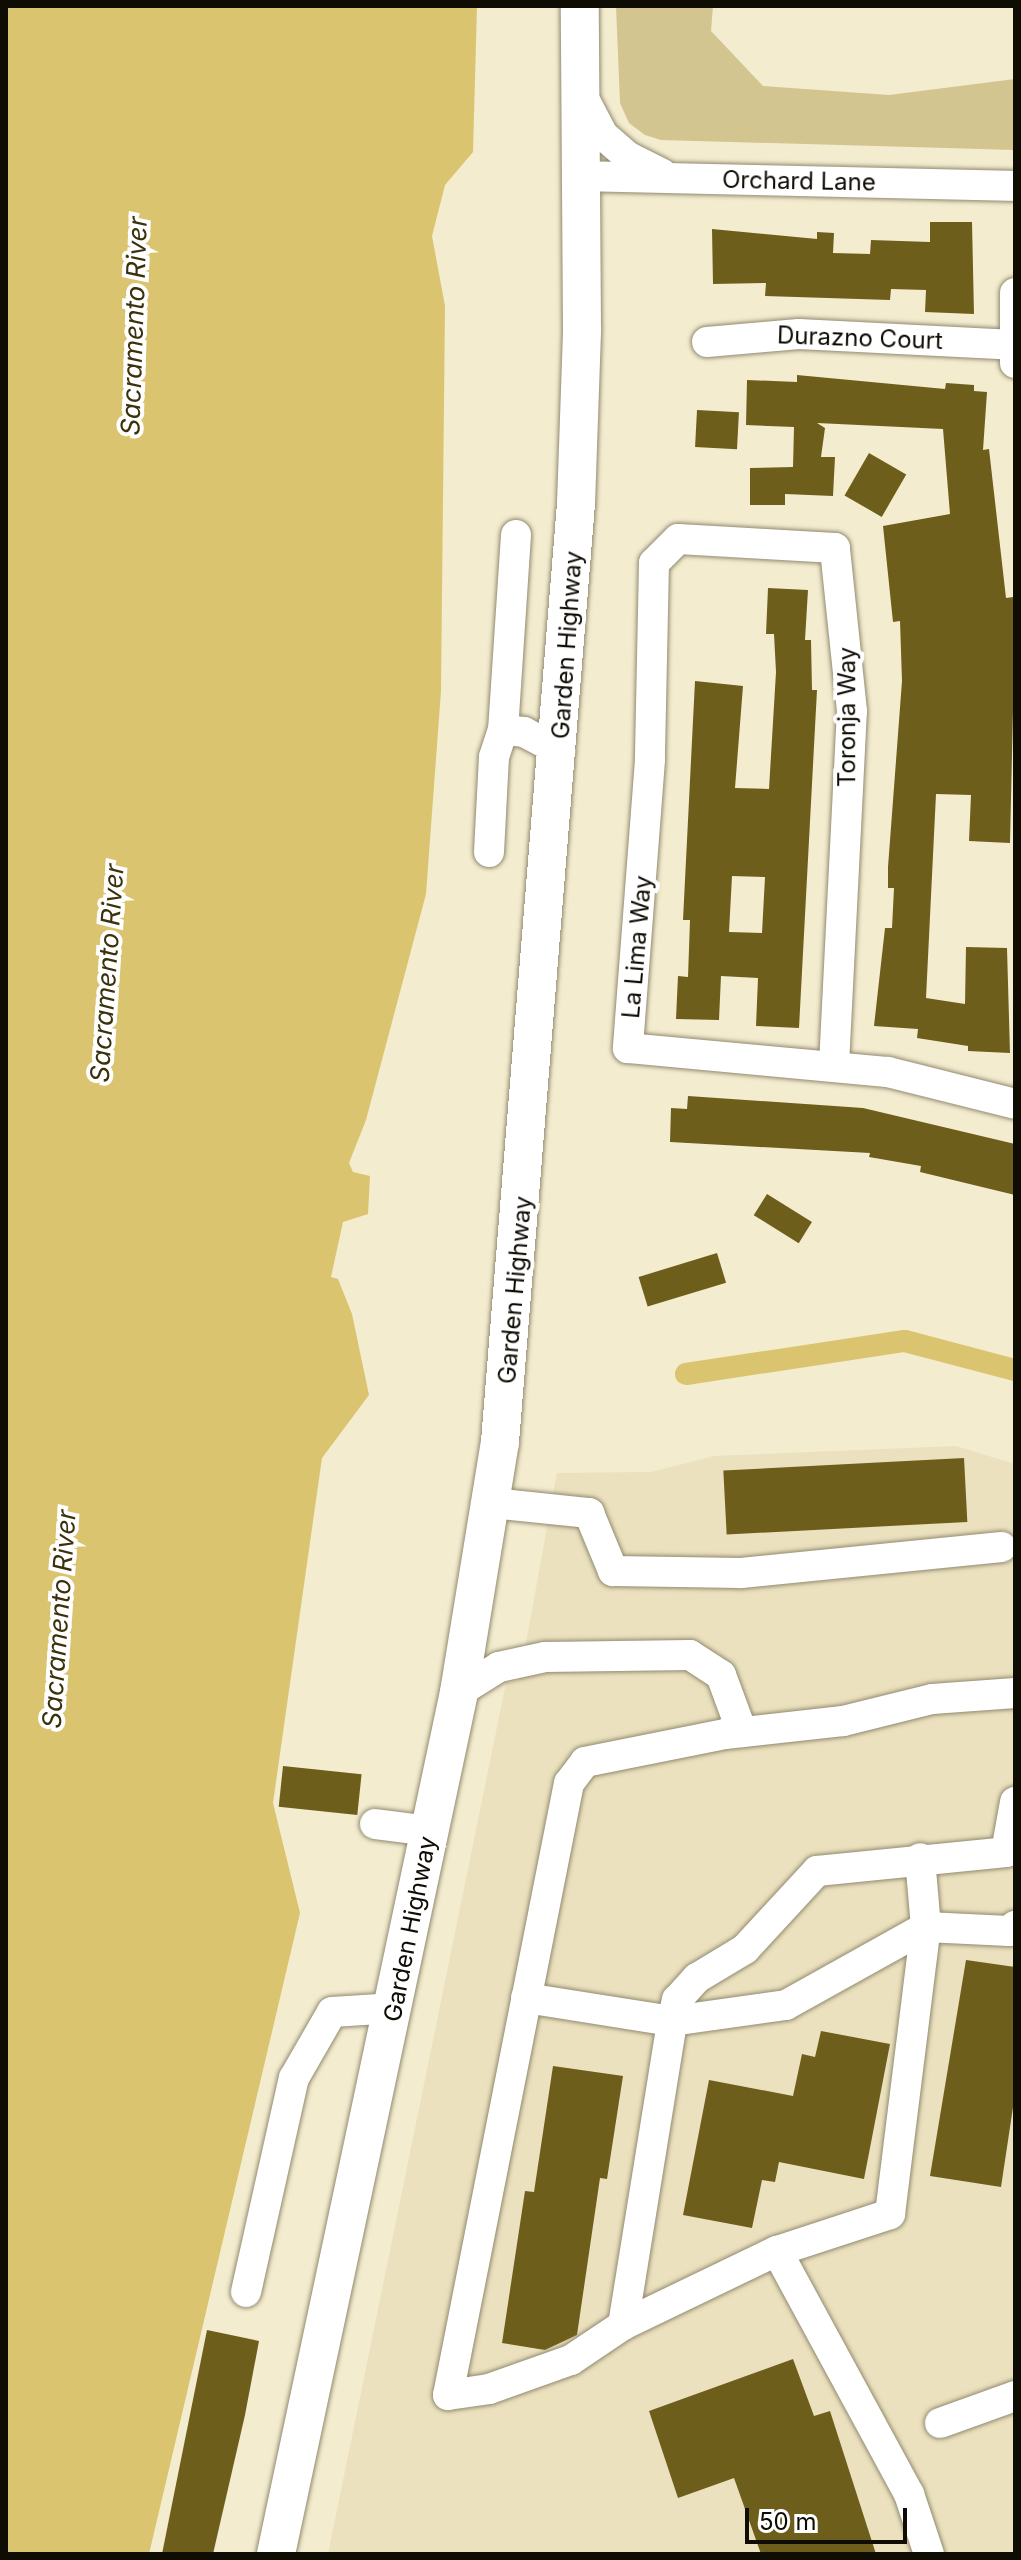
<!DOCTYPE html>
<html>
<head>
<meta charset="utf-8">
<style>
  body { margin:0 }
  #map { position:relative; width:1021px; height:2560px; overflow:hidden; background:#f3eccf; font-family:Inter,sans-serif }
  div>[style] { position:absolute }
  [style*='--x'] { left:calc(var(--x)*1px); top:calc(var(--y)*1px); width:calc(var(--w)*1px); rotate:calc(var(--a)*1deg) }
  .built>* { inset:0; background:#ebe1be }
  .green>* { inset:0; background:#d3c590 }
  .water>* { inset:0; background:#dbc470 }
  .canal>* { height:22px; margin:-11px; padding:0 11px; transform-origin:11px; border-radius:11px; background:#dbc470 }
  .building>* { inset:0; background:#6e5e1b; transform-origin:0 0 }
  .roads { filter:drop-shadow(0 0 2px #918a70) drop-shadow(0 0 2px #918a70) }
  .minor>* { height:30px; margin:-15px; padding:0 15px; transform-origin:15px; border-radius:15px; background:#fff }
  .major>* { height:38px; margin:-19px; padding:0 19px; transform-origin:19px; border-radius:19px; background:#fff }
  span { translate:-50% -50%; white-space:nowrap; text-align:center; line-height:1.15; -webkit-text-stroke:8px #fff; paint-order:stroke }
  .street-label { font-size:24px; color:#0f0c04 }
  .water-label { font-size:26px; color:#3b310b; font-style:italic }
  .frame { position:absolute; inset:0; border:8px solid #0f0c04; pointer-events:none }
  .scale { position:absolute; left:745px; top:2508px; width:162px; height:36px; box-sizing:border-box; border:4px solid #0f0c04; border-top:0; padding-left:10px; font-size:24px; line-height:28px; white-space:nowrap; color:#0f0c04; -webkit-text-stroke:6px #fff; paint-order:stroke }
</style>
</head>
<body>
<div id="map">
  <div class="built">
    <i style="clip-path:polygon(956px 1446px,1015px 1464px,1015px 2554px,328px 2554px,506px 1683px,519px 1681px,557px 1473px,651px 1472px,714px 1456px)"></i>
  </div>
  <div class="green">
    <i style="clip-path:polygon(616px 6px,713px 6px,711px 31px,763px 86px,889px 95px,1015px 79px,1015px 150px,661px 140px,645px 135px,629px 123px,620px 103px)"></i>
  </div>
  <div class="water">
    <i style="clip-path:polygon(6px 6px,477px 6px,473px 152px,445px 185px,432px 236px,445px 306px,441px 691px,426px 894px,366px 1120px,349px 1163px,353px 1172px,370px 1176px,368px 1214px,343px 1222px,331px 1277px,338px 1279px,352px 1314px,369px 1395px,322px 1458px,273px 1803px,300px 1913px,149px 2554px,6px 2554px)"></i>
  </div>
  <div class="canal">
    <i style="--x:686;--y:1374;--w:221;--a:-8.6"></i>
    <i style="--x:905;--y:1341;--w:114;--a:14.8"></i>
  </div>
  <div class="building">
    <i style="clip-path:polygon(930px 222px,972px 222px,974px 314px,925px 312px,926px 290px,891px 289px,890px 300px,765px 296px,766px 283px,713px 284px,712px 229px,817px 239px,817px 232px,834px 233px,833px 253px,870px 254px,871px 240px,930px 242px)"></i>
    <i style="clip-path:polygon(797px 375px,945px 389px,946px 383px,974px 385px,974px 391px,987px 392px,983px 450px,989px 449px,1006px 598px,1013px 597px,1015px 624px,1010px 843px,969px 841px,971px 795px,936px 794px,926px 998px,965px 1004px,966px 947px,1007px 948px,1010px 1053px,968px 1051px,968px 1046px,917px 1038px,918px 1029px,874px 1026px,885px 928px,892px 928px,894px 888px,888px 888px,888px 867px,902px 681px,900px 621px,893px 622px,883px 526px,950px 514px,943px 429px,817px 423px,825px 428px,821px 457px,835px 457px,833px 496px,785px 494px,785px 505px,750px 505px,750px 468px,793px 467px,794px 427px,746px 425px,747px 380px,797px 382px)"></i>
    <i style="left:697px;top:410px;width:42px;height:37px;rotate:3deg"></i>
    <i style="left:869px;top:453px;width:43px;height:49px;rotate:30deg"></i>
    <i style="clip-path:polygon(evenodd,768px 588px,808px 590px,805px 640px,811px 640px,812px 690px,817px 690px,799px 1028px,756px 1026px,758px 978px,721px 976px,719px 1020px,676px 1019px,678px 976px,688px 977px,690px 920px,683px 920px,695px 681px,743px 686px,735px 788px,769px 789px,776px 672px,774px 634px,766px 634px,768px 588px,732px 876px,765px 877px,762px 933px,729px 932px,732px 876px)"></i>
    <i style="clip-path:polygon(688px 1096px,863px 1108px,1015px 1144px,1015px 1195px,920px 1172px,921px 1166px,869px 1157px,870px 1153px,670px 1142px,671px 1108px,687px 1109px)"></i>
    <i style="left:767px;top:1194px;width:53px;height:25px;rotate:32deg"></i>
    <i style="left:717px;top:1253px;width:31px;height:82px;rotate:73deg"></i>
    <i style="left:964px;top:1458px;width:64px;height:241px;rotate:87deg"></i>
    <i style="left:283px;top:1766px;width:79px;height:41px;rotate:6deg"></i>
    <i style="clip-path:polygon(966px 1960px,1015px 1967px,1015px 2094px,1001px 2187px,930px 2176px)"></i>
    <i style="clip-path:polygon(821px 2031px,890px 2044px,864px 2179px,779px 2162px,775px 2182px,762px 2180px,752px 2228px,683px 2215px,709px 2080px,793px 2096px,802px 2054px,815px 2057px)"></i>
    <i style="clip-path:polygon(553px 2066px,623px 2076px,607px 2179px,600px 2178px,577px 2335px,545px 2350px,502px 2343px,525px 2191px,534px 2192px)"></i>
    <i style="clip-path:polygon(207px 2330px,259px 2341px,245px 2415px,213px 2554px,162px 2554px)"></i>
    <i style="clip-path:polygon(793px 2359px,814px 2416px,830px 2411px,876px 2554px,761px 2554px,734px 2478px,678px 2498px,649px 2411px)"></i>
  </div>
  <div class="roads">
    <div class="minor">
      <i style="--x:582;--y:95;--w:45;--a:62.3"></i>
      <i style="--x:603;--y:135;--w:32;--a:41"></i>
      <i style="--x:627;--y:156;--w:39;--a:27"></i>
      <i style="--x:582;--y:176;--w:433;--a:1.3"></i>
      <i style="--x:707;--y:342;--w:92;--a:-5"></i>
      <i style="--x:799;--y:334;--w:215;--a:2.9"></i>
      <i style="--x:1015;--y:363;--w:70;--a:-90"></i>
      <i style="--x:516;--y:535;--w:195;--a:93.8"></i>
      <i style="--x:503;--y:730;--w:21;--a:5"></i>
      <i style="--x:524;--y:732;--w:41;--a:27.8"></i>
      <i style="--x:489;--y:852;--w:95;--a:-87"></i>
      <i style="--x:494;--y:757;--w:28;--a:-72"></i>
      <i style="--x:834;--y:1065;--w:354;--a:-87.1"></i>
      <i style="--x:852;--y:711;--w:164;--a:-96"></i>
      <i style="--x:835;--y:548;--w:157;--a:-176.7"></i>
      <i style="--x:678;--y:539;--w:34;--a:135"></i>
      <i style="--x:654;--y:563;--w:197;--a:91.2"></i>
      <i style="--x:650;--y:760;--w:289;--a:94.4"></i>
      <i style="--x:628;--y:1048;--w:261;--a:5.3"></i>
      <i style="--x:888;--y:1072;--w:131;--a:14.1"></i>
      <i style="--x:492;--y:1503;--w:98;--a:5.9"></i>
      <i style="--x:589;--y:1513;--w:63;--a:67.5"></i>
      <i style="--x:613;--y:1571;--w:128;--a:0.9"></i>
      <i style="--x:741;--y:1573;--w:262;--a:-5.7"></i>
      <i style="--x:459;--y:1692;--w:47;--a:-32"></i>
      <i style="--x:499;--y:1667;--w:47;--a:-12.3"></i>
      <i style="--x:545;--y:1657;--w:145;--a:-0.8"></i>
      <i style="--x:690;--y:1655;--w:37;--a:33"></i>
      <i style="--x:721;--y:1675;--w:61;--a:69.8"></i>
      <i style="--x:1015;--y:1693;--w:83;--a:175.9"></i>
      <i style="--x:932;--y:1699;--w:92;--a:166.1"></i>
      <i style="--x:843;--y:1721;--w:119;--a:173.7"></i>
      <i style="--x:725;--y:1734;--w:143;--a:168.7"></i>
      <i style="--x:585;--y:1762;--w:26;--a:127"></i>
      <i style="--x:569;--y:1783;--w:624;--a:101.18"></i>
      <i style="--x:448;--y:2395;--w:41;--a:-8.3"></i>
      <i style="--x:489;--y:2389;--w:87;--a:-19.5"></i>
      <i style="--x:571;--y:2360;--w:63;--a:-33.9"></i>
      <i style="--x:623;--y:2325;--w:171;--a:-25.7"></i>
      <i style="--x:777;--y:2251;--w:119;--a:-18.1"></i>
      <i style="--x:890;--y:2214;--w:289;--a:-82.9"></i>
      <i style="--x:926;--y:1927;--w:83;--a:2.8"></i>
      <i style="--x:1009;--y:1931;--w:8;--a:-40"></i>
      <i style="--x:375;--y:1824;--w:55;--a:7.3"></i>
      <i style="--x:526;--y:1998;--w:148;--a:9"></i>
      <i style="--x:672;--y:2021;--w:22;--a:-77"></i>
      <i style="--x:677;--y:2000;--w:30;--a:-48"></i>
      <i style="--x:697;--y:1978;--w:56;--a:-31.1"></i>
      <i style="--x:745;--y:1949;--w:106;--a:-47.3"></i>
      <i style="--x:817;--y:1871;--w:190;--a:-5.7"></i>
      <i style="--x:1006;--y:1852;--w:51;--a:-79.8"></i>
      <i style="--x:777;--y:2251;--w:277;--a:61.5"></i>
      <i style="--x:909;--y:2494;--w:63;--a:71.6"></i>
      <i style="--x:246;--y:2292;--w:219;--a:-77.4"></i>
      <i style="--x:294;--y:2078;--w:76;--a:-60.1"></i>
      <i style="--x:332;--y:2012;--w:63;--a:-3.6"></i>
      <i style="--x:623;--y:2325;--w:308;--a:-80.8"></i>
      <i style="--x:672;--y:2021;--w:115;--a:-8"></i>
      <i style="--x:786;--y:2005;--w:160;--a:-29.1"></i>
      <i style="--x:926;--y:1927;--w:69;--a:-95"></i>
      <i style="--x:940;--y:2423;--w:80;--a:-19.8"></i>
    </div>
    <div class="major">
      <i style="--x:276;--y:2554;--w:881;--a:-78.01"></i>
      <i style="--x:459;--y:1692;--w:253;--a:-80.7"></i>
      <i style="--x:500;--y:1442;--w:941;--a:-85.37"></i>
      <i style="--x:576;--y:504;--w:175;--a:-88"></i>
      <i style="--x:582;--y:329;--w:323;--a:-90.4"></i>
    </div>
  </div>
  <div class="street-label">
    <span style="left:799px;top:181px;rotate:1deg">Orchard Lane</span>
    <span style="left:860px;top:338px;rotate:2deg">Durazno Court</span>
    <span style="left:567px;top:645px;rotate:-86deg">Garden Highway</span>
    <span style="left:847px;top:717px;rotate:-90deg">Toronja Way</span>
    <span style="left:637px;top:947px;rotate:-85deg">La Lima Way</span>
    <span style="left:515px;top:1290px;rotate:-85deg">Garden Highway</span>
    <span style="left:410px;top:1929px;rotate:-79deg">Garden Highway</span>
  </div>
  <div class="water-label">
    <span style="left:134px;top:326px;rotate:-88deg">Sacramento River</span>
    <span style="left:107px;top:973px;rotate:-86deg">Sacramento River</span>
    <span style="left:59px;top:1619px;rotate:-86deg">Sacramento River</span>
  </div>
  <div class="frame"></div>
  <div class="scale">50 m</div>
</div>
</body>
</html>
